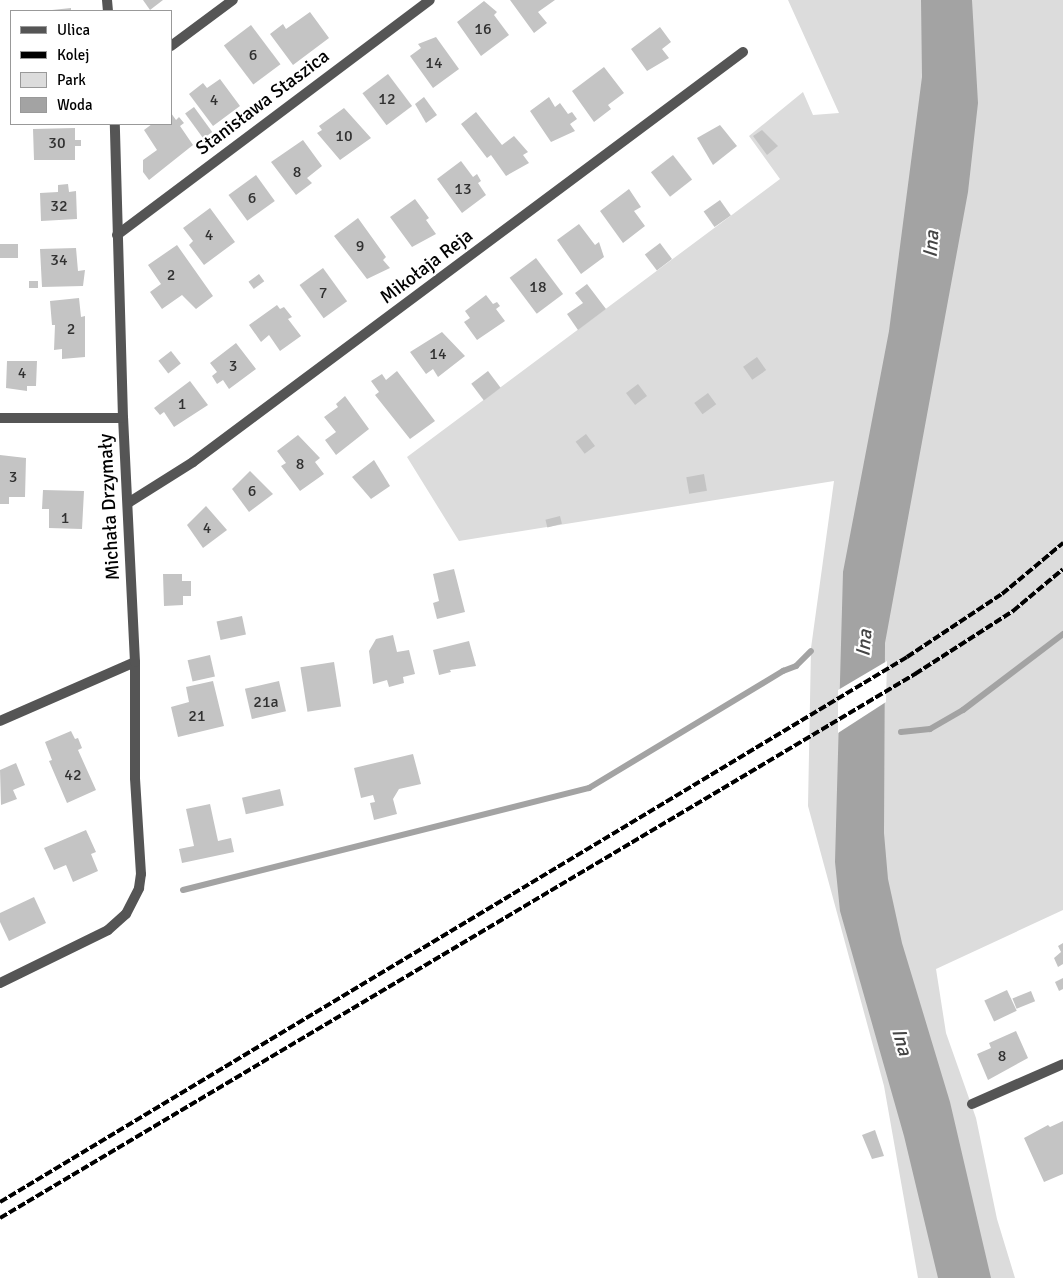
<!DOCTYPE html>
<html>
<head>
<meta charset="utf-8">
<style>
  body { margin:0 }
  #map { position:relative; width:1063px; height:1278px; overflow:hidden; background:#fff; font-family:Signika,sans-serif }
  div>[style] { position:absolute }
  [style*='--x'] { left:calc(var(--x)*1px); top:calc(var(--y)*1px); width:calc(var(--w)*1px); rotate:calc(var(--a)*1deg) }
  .green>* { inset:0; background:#dcdcdc }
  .water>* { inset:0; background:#a3a3a3 }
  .pier>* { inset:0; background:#fff }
  .stream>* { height:6px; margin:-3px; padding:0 3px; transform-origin:3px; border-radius:3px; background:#a3a3a3 }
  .building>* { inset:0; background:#c4c4c4; transform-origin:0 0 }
  .street>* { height:10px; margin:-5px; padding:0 5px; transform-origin:5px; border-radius:5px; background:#555 }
  .rail>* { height:4px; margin-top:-2px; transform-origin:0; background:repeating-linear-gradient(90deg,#000 0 8px,transparent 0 10.5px) }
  span { translate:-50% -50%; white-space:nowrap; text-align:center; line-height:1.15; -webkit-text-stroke:4.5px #fff; paint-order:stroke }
  .number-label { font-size:16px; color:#313131 }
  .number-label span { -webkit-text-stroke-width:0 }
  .street-label { font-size:19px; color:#000 }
  .water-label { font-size:20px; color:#444; font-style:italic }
  .legend { position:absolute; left:10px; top:10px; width:162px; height:115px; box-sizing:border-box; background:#fff; border:1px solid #999; margin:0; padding:6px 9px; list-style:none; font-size:15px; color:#000 }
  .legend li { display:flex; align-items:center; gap:10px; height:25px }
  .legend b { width:25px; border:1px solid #999 }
</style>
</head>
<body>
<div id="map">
  <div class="green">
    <i style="clip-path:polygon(788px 0,1063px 0,1063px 910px,936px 969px,946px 1033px,976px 1118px,997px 1219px,1015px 1278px,918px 1278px,884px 1086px,808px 806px,811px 648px,834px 481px,459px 541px,407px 457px,780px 179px,749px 136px,803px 92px,813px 115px,839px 113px)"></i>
  </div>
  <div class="water">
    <i style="clip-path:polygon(921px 0,972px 0,978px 103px,968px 192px,885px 643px,884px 833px,888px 879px,902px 943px,950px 1102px,991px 1278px,938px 1278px,904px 1136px,840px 911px,835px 862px,843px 572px,889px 331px,922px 77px)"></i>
  </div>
  <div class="pier">
    <i style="clip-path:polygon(887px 661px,886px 702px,838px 733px,838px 690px)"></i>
  </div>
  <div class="stream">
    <i style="--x:901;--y:732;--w:29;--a:-6"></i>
    <i style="--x:930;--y:729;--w:38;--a:-30"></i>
    <i style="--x:963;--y:710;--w:126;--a:-37.2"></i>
    <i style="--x:183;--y:890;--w:419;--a:-14.1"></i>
    <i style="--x:589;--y:788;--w:227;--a:-31.1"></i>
    <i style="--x:783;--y:671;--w:14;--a:-21"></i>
    <i style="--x:796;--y:666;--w:21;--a:-45"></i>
  </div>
  <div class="building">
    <i style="clip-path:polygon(143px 0,163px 0,150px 10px)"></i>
    <i style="clip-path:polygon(510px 0,555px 0,538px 12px,547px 23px,534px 33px)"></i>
    <i style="clip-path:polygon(484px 1px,497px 12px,494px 15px,509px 35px,481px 56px,457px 22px)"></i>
    <i style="clip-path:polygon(71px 8px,71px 11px,52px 11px,52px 10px)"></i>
    <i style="clip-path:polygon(310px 12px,329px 38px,293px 65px,270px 34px,283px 24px,286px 29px)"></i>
    <i style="left:251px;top:25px;width:49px;height:34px;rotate:53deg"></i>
    <i style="clip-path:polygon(660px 27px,671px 42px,662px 49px,669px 58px,647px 71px,631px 49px)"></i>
    <i style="clip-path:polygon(436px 37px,459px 69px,433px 88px,410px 56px,421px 48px,418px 44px)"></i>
    <i style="clip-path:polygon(604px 67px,624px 93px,608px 105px,611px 109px,594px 122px,572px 91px)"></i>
    <i style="left:388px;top:74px;width:40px;height:32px;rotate:53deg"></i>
    <i style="clip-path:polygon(220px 79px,240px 106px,213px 126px,189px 94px,203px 83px,207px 88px)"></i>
    <i style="clip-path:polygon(424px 97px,437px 115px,426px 123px,415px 104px)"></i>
    <i style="clip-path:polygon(549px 97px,555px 107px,560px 103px,568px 114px,572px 112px,577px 119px,570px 124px,575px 131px,551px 142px,530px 111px)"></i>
    <i style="left:194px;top:107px;width:31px;height:11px;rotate:54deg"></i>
    <i style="clip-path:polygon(344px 108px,371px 138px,340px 160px,317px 133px,322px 130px,319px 126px)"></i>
    <i style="clip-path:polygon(476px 112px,502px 145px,514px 136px,528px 152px,523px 155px,529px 163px,506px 176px,491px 155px,487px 158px,461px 124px)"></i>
    <i style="clip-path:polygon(171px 113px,176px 120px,179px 117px,184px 123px,180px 126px,193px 145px,149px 180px,143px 172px,143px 160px,157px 150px,144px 130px,152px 124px,171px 124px)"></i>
    <i style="clip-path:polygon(720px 125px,737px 146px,713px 165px,697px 138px)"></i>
    <i style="clip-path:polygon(75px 128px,75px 140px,81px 140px,81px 146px,75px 146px,75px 160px,34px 160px,33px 129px)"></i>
    <i style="clip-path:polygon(762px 130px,778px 146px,767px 155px,753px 136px)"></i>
    <i style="clip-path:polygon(303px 140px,322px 166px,307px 178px,312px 183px,296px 195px,271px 162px)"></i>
    <i style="left:673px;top:155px;width:31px;height:28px;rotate:52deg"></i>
    <i style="clip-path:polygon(461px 161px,473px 177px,477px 174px,481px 181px,478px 183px,486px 195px,462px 213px,437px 179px)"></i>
    <i style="left:256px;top:175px;width:32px;height:34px;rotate:54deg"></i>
    <i style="clip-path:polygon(68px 184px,69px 192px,76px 191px,77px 219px,41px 221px,40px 193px,58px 192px,58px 185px)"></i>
    <i style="clip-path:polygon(629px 189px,641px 207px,634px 211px,645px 226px,623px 243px,600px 211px)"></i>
    <i style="clip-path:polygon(415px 199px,429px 218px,426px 220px,436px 234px,412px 247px,390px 217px)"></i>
    <i style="left:720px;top:200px;width:19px;height:20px;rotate:55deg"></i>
    <i style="clip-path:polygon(210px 208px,235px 242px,204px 265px,189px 245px,193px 241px,183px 228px)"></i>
    <i style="clip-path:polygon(358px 218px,386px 257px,383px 260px,390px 268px,367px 279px,334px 236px)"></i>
    <i style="clip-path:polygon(579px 224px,595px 245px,599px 242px,604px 257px,581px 274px,557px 240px)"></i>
    <i style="left:660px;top:243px;width:20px;height:19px;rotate:53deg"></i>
    <i style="left:0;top:244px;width:18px;height:14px"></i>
    <i style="clip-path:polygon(177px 245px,213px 296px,196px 309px,182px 295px,162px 309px,150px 292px,161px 284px,148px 265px)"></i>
    <i style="clip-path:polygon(76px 248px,78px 271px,85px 270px,83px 286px,42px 287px,40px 249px)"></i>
    <i style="left:536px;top:258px;width:45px;height:33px;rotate:53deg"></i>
    <i style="left:323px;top:268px;width:41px;height:29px;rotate:54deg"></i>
    <i style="left:259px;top:274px;width:9px;height:13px;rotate:54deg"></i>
    <i style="left:29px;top:281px;width:9px;height:7px"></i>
    <i style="clip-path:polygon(587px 284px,606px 309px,578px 330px,567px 314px,583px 303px,575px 293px)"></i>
    <i style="clip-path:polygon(486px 295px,493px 304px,497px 302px,500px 306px,496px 309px,505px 321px,477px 340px,464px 322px,470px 318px,465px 311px)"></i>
    <i style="clip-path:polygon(79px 298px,81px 317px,85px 316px,85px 357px,62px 359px,62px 349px,54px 350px,55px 325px,52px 325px,50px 301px)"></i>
    <i style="clip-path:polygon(277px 305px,280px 309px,284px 307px,292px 317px,288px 319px,301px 336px,280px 351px,269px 335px,261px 342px,249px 325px)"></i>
    <i style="clip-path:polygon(442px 332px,465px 356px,438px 377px,433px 369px,426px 374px,410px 352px)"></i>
    <i style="clip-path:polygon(236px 343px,256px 369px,229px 389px,223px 380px,217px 384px,212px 376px,217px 372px,210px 363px)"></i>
    <i style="left:171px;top:351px;width:16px;height:16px;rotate:52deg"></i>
    <i style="left:757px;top:357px;width:16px;height:17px;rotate:55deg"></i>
    <i style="clip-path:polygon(7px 361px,37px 361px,36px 386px,27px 386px,27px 391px,6px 388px)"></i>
    <i style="clip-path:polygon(397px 371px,435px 421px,410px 439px,375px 395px,379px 392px,371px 381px,382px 374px,386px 380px)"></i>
    <i style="left:488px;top:371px;width:21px;height:21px;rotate:53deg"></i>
    <i style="clip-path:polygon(190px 381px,208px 405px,174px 427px,164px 412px,160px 415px,154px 408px)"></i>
    <i style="left:638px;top:384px;width:15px;height:15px;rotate:53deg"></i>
    <i style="left:708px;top:393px;width:14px;height:17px;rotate:54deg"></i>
    <i style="clip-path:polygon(345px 396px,369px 429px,336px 455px,325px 440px,336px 432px,324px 417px,338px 407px,336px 404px)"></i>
    <i style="left:586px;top:434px;width:15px;height:13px;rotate:53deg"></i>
    <i style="clip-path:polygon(298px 435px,320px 458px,315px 462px,324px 474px,300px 491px,281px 466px,286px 463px,277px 451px)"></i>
    <i style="clip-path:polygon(0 455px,26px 458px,25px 497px,9px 497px,9px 504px,0 504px)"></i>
    <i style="clip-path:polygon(374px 460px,390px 486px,371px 499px,352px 477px)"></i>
    <i style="clip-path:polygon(250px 471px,273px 494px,249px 512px,232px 489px)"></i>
    <i style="left:704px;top:474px;width:17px;height:18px;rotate:80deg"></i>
    <i style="clip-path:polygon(43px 490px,84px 491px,82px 529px,49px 528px,49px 509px,42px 509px)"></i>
    <i style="clip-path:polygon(206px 506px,227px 530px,203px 548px,187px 525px)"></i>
    <i style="left:560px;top:516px;width:8px;height:15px;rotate:76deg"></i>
    <i style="clip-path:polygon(454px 569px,465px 612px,437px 619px,433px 603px,439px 601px,433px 574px)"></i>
    <i style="clip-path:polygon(163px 574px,182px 574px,182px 581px,191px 581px,191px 596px,183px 596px,183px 605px,164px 606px)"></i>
    <i style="left:242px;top:616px;width:19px;height:26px;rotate:78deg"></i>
    <i style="clip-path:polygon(393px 635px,397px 652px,409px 650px,415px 674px,403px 677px,404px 683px,389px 687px,387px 680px,373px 684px,369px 651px,376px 639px)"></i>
    <i style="clip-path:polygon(469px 641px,476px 666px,450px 670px,451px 672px,439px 675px,433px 650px)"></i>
    <i style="left:210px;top:655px;width:22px;height:23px;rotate:77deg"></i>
    <i style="left:334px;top:662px;width:45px;height:34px;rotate:81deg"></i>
    <i style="clip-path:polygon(213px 681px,224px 726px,178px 737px,171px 707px,189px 702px,186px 687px)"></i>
    <i style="left:279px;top:681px;width:31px;height:35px;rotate:77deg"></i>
    <i style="clip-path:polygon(71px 731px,75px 739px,78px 738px,82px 748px,78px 750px,96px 790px,67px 803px,49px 761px,52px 760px,45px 742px)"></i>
    <i style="clip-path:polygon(413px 754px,421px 784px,399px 789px,393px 799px,397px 814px,374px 820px,370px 803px,375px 802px,373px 795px,361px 798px,354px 768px)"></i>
    <i style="clip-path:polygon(16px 763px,25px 785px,13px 790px,17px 799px,1px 805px,0 770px)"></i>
    <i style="left:280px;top:789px;width:17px;height:39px;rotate:77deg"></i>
    <i style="clip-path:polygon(210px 804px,218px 841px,231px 838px,234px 852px,182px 863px,179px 849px,194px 846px,186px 809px)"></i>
    <i style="clip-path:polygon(86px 830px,96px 852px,91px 854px,98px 871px,73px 882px,66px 865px,54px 870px,44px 848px)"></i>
    <i style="clip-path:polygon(34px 897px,46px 923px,9px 941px,0 922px,0 913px)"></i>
    <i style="clip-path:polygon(1063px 943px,1063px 964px,1058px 967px,1054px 958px,1061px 952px,1058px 946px)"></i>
    <i style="clip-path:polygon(1063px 978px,1063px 989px,1059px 991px,1055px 982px)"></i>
    <i style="left:1007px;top:990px;width:23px;height:25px;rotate:65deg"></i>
    <i style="left:1031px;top:991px;width:11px;height:20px;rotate:68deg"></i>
    <i style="clip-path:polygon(1016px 1031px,1028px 1058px,988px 1080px,977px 1054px,991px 1048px,989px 1043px)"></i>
    <i style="clip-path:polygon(1063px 1121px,1063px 1174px,1044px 1182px,1024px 1138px,1048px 1125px,1050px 1127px)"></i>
    <i style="clip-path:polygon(875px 1130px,884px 1156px,872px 1159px,862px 1135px)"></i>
  </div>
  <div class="street">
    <i style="--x:107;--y:0;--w:11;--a:85"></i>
    <i style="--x:171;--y:46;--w:77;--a:-36.6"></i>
    <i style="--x:117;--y:235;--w:391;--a:-36.9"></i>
    <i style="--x:0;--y:418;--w:123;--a:0"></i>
    <i style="--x:128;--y:503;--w:77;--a:-32.2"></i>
    <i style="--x:193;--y:462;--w:686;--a:-36.7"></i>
    <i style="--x:0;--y:721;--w:147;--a:-23.6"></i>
    <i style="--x:0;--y:983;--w:120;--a:-26.1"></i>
    <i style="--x:108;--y:930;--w:24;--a:-42"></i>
    <i style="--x:126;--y:914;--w:29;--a:-63"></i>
    <i style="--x:139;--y:888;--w:14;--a:-82"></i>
    <i style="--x:141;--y:874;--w:96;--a:-93.6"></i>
    <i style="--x:135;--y:778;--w:116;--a:-90"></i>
    <i style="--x:135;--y:662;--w:244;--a:-92.8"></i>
    <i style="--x:123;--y:418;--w:294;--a:-91.6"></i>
    <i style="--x:972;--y:1104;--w:99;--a:-23.7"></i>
  </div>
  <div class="rail">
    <i style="--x:0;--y:1202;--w:1058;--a:-31"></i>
    <i style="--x:907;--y:657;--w:114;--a:-33.6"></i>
    <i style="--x:1002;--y:594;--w:80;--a:-39.9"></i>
    <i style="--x:0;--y:1218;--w:1065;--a:-30.73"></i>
    <i style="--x:915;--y:674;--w:117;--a:-32.7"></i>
    <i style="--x:1013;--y:611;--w:65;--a:-40"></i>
  </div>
  <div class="number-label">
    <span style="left:483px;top:29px">16</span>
    <span style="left:253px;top:55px">6</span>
    <span style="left:434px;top:63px">14</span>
    <span style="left:387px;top:99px">12</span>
    <span style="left:214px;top:100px">4</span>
    <span style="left:344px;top:136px">10</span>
    <span style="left:57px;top:143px">30</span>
    <span style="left:297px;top:172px">8</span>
    <span style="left:463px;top:189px">13</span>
    <span style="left:252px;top:198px">6</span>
    <span style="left:59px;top:206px">32</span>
    <span style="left:209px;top:235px">4</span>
    <span style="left:360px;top:246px">9</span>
    <span style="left:59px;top:260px">34</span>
    <span style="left:171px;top:275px">2</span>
    <span style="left:538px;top:287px">18</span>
    <span style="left:323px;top:293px">7</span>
    <span style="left:71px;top:329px">2</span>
    <span style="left:438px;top:354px">14</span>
    <span style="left:233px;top:366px">3</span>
    <span style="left:22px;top:373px">4</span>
    <span style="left:182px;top:404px">1</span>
    <span style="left:300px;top:464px">8</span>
    <span style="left:13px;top:477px">3</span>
    <span style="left:252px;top:491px">6</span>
    <span style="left:65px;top:518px">1</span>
    <span style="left:207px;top:528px">4</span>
    <span style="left:266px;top:702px">21a</span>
    <span style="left:197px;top:716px">21</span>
    <span style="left:73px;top:775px">42</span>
    <span style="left:1002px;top:1056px">8</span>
  </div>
  <div class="street-label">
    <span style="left:263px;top:103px;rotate:-37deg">Stanisława Staszica</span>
    <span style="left:427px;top:267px;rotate:-37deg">Mikołaja Reja</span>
    <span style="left:110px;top:507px;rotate:-93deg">Michała Drzymały</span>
  </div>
  <div class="water-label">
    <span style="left:931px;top:244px;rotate:-86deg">Ina</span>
    <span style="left:864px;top:643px;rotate:-85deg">Ina</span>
    <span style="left:902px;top:1042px;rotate:74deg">Ina</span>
  </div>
  <ul class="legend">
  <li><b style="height:6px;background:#555"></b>Ulica</li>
  <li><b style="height:6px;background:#000"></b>Kolej</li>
  <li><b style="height:14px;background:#dcdcdc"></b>Park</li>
  <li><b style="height:14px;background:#a3a3a3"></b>Woda</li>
  </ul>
</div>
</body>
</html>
